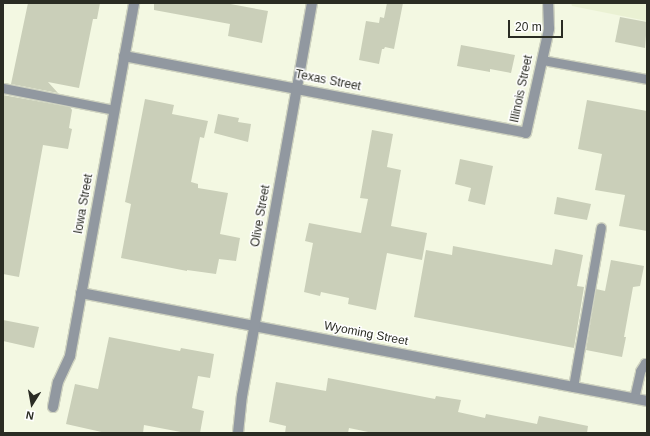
<!DOCTYPE html>
<style>
body{margin:0}
#map{position:relative;width:650px;height:436px;overflow:hidden;background:#f3f8e2;font-family:Helvetica,sans-serif}
div>[style]{position:absolute}
[style*='--x']{left:calc(var(--x)*1px);top:calc(var(--y)*1px);width:calc(var(--w)*1px);rotate:calc(var(--a)*1deg)}
.built>*{inset:0;background:#eaf1d3}
.building>*{inset:0;background:#cacfb9}
.roads{filter:drop-shadow(1px 0 #cfd3c0) drop-shadow(-1px 0 #cfd3c0) drop-shadow(0 1px #cfd3c0) drop-shadow(0 -1px #cfd3c0)}
.service>*{height:9px;margin:-4.5px;padding:0 4.5px;transform-origin:4.5px;border-radius:4.5px;background:#9198a0}
.minor>*{height:10px;margin:-5px;padding:0 5px;transform-origin:5px;border-radius:5px;background:#9198a0}
.tertiary>*{height:10px;margin:-5px;padding:0 5px;transform-origin:5px;border-radius:5px;background:#9198a0}
span{translate:-50% -50%;white-space:nowrap;text-align:center;line-height:1.15;-webkit-text-stroke:3px #fff;paint-order:stroke}
.street-label{font-size:12px;color:#2a2c23}
.frame{position:absolute;inset:0;border:4px solid #2a2c23;pointer-events:none}
.north{position:absolute;left:12px;top:384px;width:40px;height:40px;-webkit-text-stroke:3px #fff;paint-order:stroke;rotate:191deg;font-size:11px;font-weight:700;line-height:16px;text-align:center;color:#2a2c23}
.north::after{content:'';display:block;margin:auto;width:14px;height:18px;background:#2a2c23;clip-path:polygon(50% 0,100% 100%,50% 72%,0 100%)}
.scale{position:absolute;left:508px;top:20px;width:55px;height:18px;box-sizing:border-box;border:2px solid #2a2c23;border-top:0;padding-left:5px;font-size:12px;line-height:14px;white-space:nowrap;color:#2a2c23;-webkit-text-stroke:3px #fff;paint-order:stroke}
</style>
<div id="map">
<div class="built">
<i style="clip-path:polygon(571px 3px,647px 3px,647px 21px,572px 6px)"></i>
</div>
<div class="building">
<i style="clip-path:polygon(28px 3px,100px 3px,97px 19px,93px 19px,79px 88px,48px 82px,58px 93px,11px 84px)"></i>
<i style="clip-path:polygon(154px 3px,225px 3px,268px 11px,262px 43px,228px 36px,230px 24px,154px 10px)"></i>
<i style="clip-path:polygon(387px 3px,403px 3px,394px 49px,385px 47px,384px 49px,382px 49px,379px 64px,359px 60px,366px 21px,379px 23px,380px 17px,384px 18px)"></i>
<i style="clip-path:polygon(620px 17px,647px 22px,645px 48px,615px 42px)"></i>
<i style="clip-path:polygon(461px 45px,515px 55px,511px 73px,490px 69px,490px 72px,457px 66px)"></i>
<i style="clip-path:polygon(3px 95px,70px 107px,72px 110px,69px 128px,72px 129px,68px 149px,43px 145px,19px 277px,3px 274px)"></i>
<i style="clip-path:polygon(145px 99px,174px 105px,172px 114px,208px 121px,204px 138px,200px 137px,191px 182px,198px 184px,198px 188px,228px 193px,220px 234px,240px 238px,236px 261px,219px 259px,216px 274px,187px 270px,187px 271px,121px 258px,131px 204px,125px 202px)"></i>
<i style="clip-path:polygon(587px 100px,647px 111px,647px 231px,619px 226px,625px 195px,595px 190px,602px 154px,578px 149px)"></i>
<i style="clip-path:polygon(218px 114px,239px 118px,238px 122px,251px 124px,248px 142px,214px 133px)"></i>
<i style="clip-path:polygon(372px 130px,393px 134px,387px 167px,401px 170px,391px 226px,427px 233px,422px 260px,387px 253px,376px 310px,348px 304px,349px 298px,321px 292px,320px 296px,304px 292px,313px 243px,305px 241px,309px 223px,361px 233px,368px 199px,360px 198px)"></i>
<i style="clip-path:polygon(460px 159px,493px 166px,485px 205px,468px 201px,471px 188px,455px 184px)"></i>
<i style="clip-path:polygon(557px 197px,591px 204px,587px 220px,554px 214px)"></i>
<i style="clip-path:polygon(453px 246px,552px 265px,555px 249px,583px 255px,577px 286px,584px 287px,574px 348px,414px 317px,426px 250px,452px 255px)"></i>
<i style="clip-path:polygon(611px 260px,644px 266px,640px 286px,633px 287px,624px 337px,626px 337px,622px 357px,586px 350px,596px 289px,605px 291px)"></i>
<i style="clip-path:polygon(3px 320px,39px 327px,34px 348px,3px 341px)"></i>
<i style="clip-path:polygon(109px 337px,180px 351px,181px 348px,214px 354px,210px 378px,198px 376px,192px 408px,204px 411px,200px 433px,186px 433px,144px 425px,143px 433px,106px 433px,66px 424px,75px 384px,98px 389px)"></i>
<i style="clip-path:polygon(328px 378px,435px 399px,436px 396px,461px 400px,458px 412px,485px 418px,486px 414px,537px 424px,539px 416px,588px 426px,587px 433px,373px 433px,349px 428px,348px 433px,285px 433px,286px 426px,269px 422px,276px 382px,326px 391px)"></i>
</div>
<div class="roads">
<div class="service">
<i style="--x:542;--y:60;--w:107;--a:10.3"></i>
<i style="--x:3;--y:88;--w:113;--a:11.2"></i>
<i style="--x:573;--y:387;--w:162;--a:-80.1"></i>
<i style="--x:634;--y:398;--w:28;--a:-77"></i>
<i style="--x:640;--y:371;--w:9;--a:-58"></i>
<i style="--x:645;--y:363;--w:2;--a:0"></i>
</div>
<div class="minor">
<i style="--x:124;--y:56;--w:409;--a:10.8"></i>
<i style="--x:526;--y:133;--w:107;--a:-77.5"></i>
<i style="--x:549;--y:29;--w:26;--a:-92"></i>
<i style="--x:81;--y:293;--w:576;--a:10.8"></i>
<i style="--x:53;--y:407;--w:25;--a:-79"></i>
<i style="--x:58;--y:382;--w:29;--a:-65"></i>
<i style="--x:70;--y:356;--w:359;--a:-79.7"></i>
</div>
<div class="tertiary">
<i style="--x:238;--y:433;--w:37;--a:-84"></i>
<i style="--x:242;--y:396;--w:399;--a:-79.9"></i>
</div>
</div>
<div class="street-label">
<span style="left:328px;top:81px;rotate:11deg">Texas Street</span>
<span style="left:522px;top:89px;rotate:-78deg">Illinois Street</span>
<span style="left:84px;top:204px;rotate:-80deg">Iowa Street</span>
<span style="left:261px;top:216px;rotate:-80deg">Olive Street</span>
<span style="left:366px;top:334px;rotate:11deg">Wyoming Street</span>
</div>
<div class="frame"></div>
<div class="north">N</div>
<div class="scale">20 m</div>
</div>
